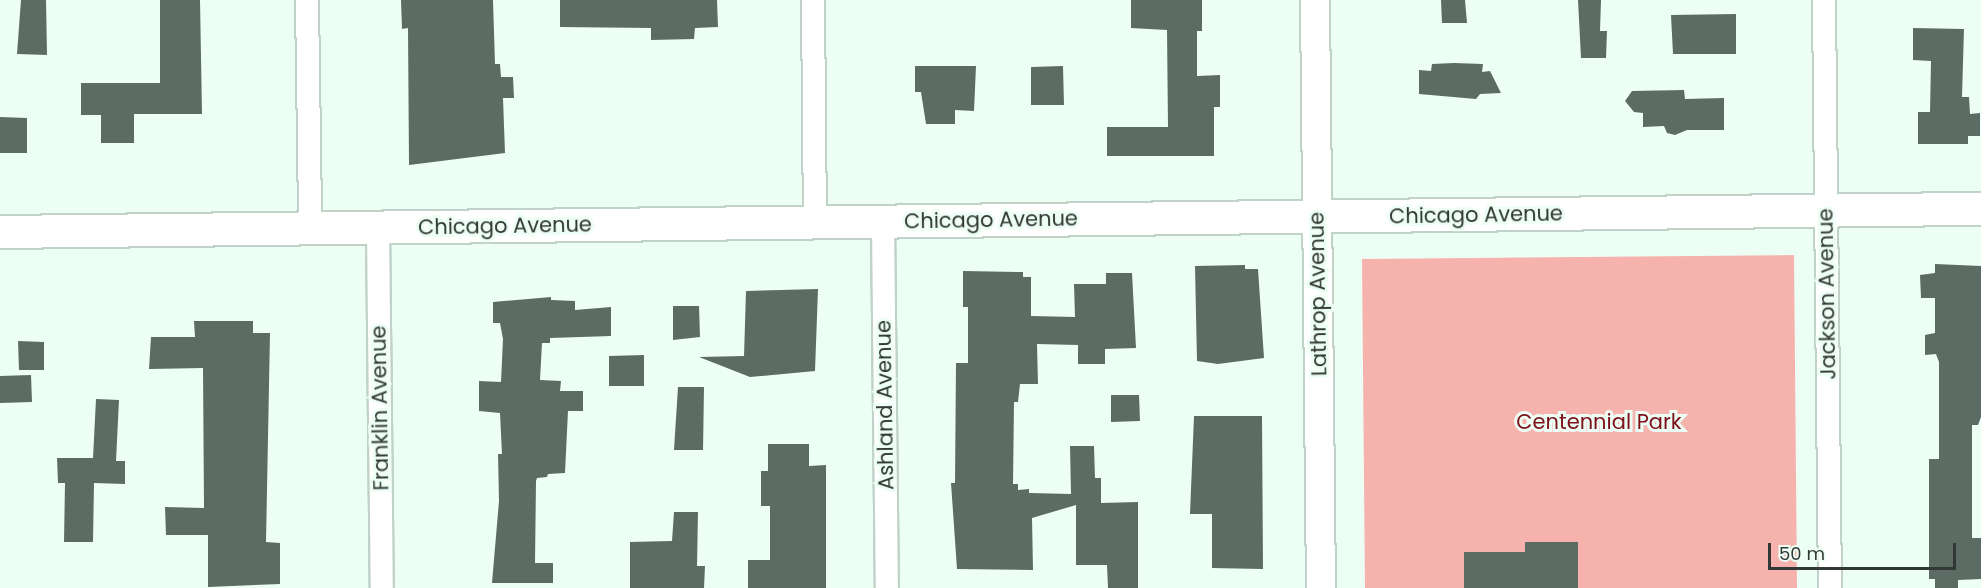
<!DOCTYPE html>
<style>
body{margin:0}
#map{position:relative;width:1981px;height:588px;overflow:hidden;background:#edfef5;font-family:Poppins,sans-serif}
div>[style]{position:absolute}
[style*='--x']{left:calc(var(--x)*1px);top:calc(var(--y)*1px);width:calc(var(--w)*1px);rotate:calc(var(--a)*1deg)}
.green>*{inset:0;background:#f6b2ad}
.building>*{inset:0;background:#5c6b63}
.roads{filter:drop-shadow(2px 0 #c1d2c9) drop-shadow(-2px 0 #c1d2c9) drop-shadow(0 2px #c1d2c9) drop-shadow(0 -2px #c1d2c9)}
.minor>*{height:22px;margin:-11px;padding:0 11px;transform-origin:11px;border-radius:11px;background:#fff}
.tertiary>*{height:28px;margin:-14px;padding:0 14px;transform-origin:14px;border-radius:14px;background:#fff}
.secondary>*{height:32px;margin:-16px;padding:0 16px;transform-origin:16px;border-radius:16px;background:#fff}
span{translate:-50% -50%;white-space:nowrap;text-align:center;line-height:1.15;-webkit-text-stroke:6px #edfef5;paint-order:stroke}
.street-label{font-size:21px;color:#323835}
.park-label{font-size:21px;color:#7d1019}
.scale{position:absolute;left:1768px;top:543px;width:188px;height:27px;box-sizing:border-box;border:3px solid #323835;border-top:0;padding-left:8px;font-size:18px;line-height:21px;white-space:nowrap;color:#323835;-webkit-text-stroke:4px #edfef5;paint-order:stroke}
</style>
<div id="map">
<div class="green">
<i style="clip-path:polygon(1794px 255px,1797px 588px,1365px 588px,1362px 259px)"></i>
</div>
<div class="building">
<i style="clip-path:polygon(21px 0,46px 0,47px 55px,17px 54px)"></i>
<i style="clip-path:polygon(160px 0,200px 0,202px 114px,134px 114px,134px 143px,101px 143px,101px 115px,81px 115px,81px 83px,160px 83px)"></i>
<i style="clip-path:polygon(401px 0,493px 0,495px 64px,500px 64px,501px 77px,513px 77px,514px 98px,503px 98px,505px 153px,409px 165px,408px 28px,402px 29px)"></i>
<i style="clip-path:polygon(560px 0,717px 0,718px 27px,695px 28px,694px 39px,651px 40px,651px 28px,560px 27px)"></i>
<i style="clip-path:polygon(1131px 0,1202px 0,1202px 31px,1197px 31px,1197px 76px,1220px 75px,1220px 107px,1214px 107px,1214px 156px,1107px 156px,1107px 127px,1168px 127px,1167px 30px,1131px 28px)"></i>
<i style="clip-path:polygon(1441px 0,1465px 0,1467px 23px,1442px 23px)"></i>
<i style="clip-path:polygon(1578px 0,1601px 0,1600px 31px,1607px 31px,1606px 58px,1581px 58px)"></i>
<i style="clip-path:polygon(1736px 14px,1736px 54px,1673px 54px,1671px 15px)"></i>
<i style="clip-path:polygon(1913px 28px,1964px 29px,1962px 97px,1969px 97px,1970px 114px,1980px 113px,1980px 136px,1968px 136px,1968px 144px,1918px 144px,1918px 112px,1930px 112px,1931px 61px,1913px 60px)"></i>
<i style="clip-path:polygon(1454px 63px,1483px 64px,1482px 72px,1490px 71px,1501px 93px,1480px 94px,1476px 99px,1419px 94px,1419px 70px,1431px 71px,1432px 64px)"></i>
<i style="clip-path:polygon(915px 66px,976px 66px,974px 111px,955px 110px,955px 124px,926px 124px,921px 92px,915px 92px)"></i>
<i style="clip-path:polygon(1063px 66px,1064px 105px,1031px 105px,1031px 67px)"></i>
<i style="clip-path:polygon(1684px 90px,1685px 99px,1724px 98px,1724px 130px,1687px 130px,1675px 135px,1667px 133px,1664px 126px,1643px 127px,1643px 113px,1634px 112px,1625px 101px,1632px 91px)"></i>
<i style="clip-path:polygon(0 117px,27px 118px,27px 153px,0 153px)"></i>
<i style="clip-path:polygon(1935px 264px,1981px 266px,1981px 417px,1978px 425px,1972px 425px,1972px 538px,1981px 538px,1981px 579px,1958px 580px,1958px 588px,1935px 588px,1935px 579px,1929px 579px,1929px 459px,1939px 459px,1939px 362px,1936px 354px,1925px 355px,1925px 335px,1935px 333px,1935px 298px,1921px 298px,1920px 275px,1935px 273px)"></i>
<i style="clip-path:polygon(1245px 265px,1245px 269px,1258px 269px,1264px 358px,1218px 364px,1197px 361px,1195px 266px)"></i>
<i style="clip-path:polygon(963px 271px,1023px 272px,1023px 277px,1031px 277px,1031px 316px,1075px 317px,1074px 284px,1106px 284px,1106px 273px,1132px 273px,1136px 348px,1105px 349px,1105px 364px,1078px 364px,1078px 345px,1037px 344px,1038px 384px,1020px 384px,1018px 402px,1014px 402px,1013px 484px,1018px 484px,1018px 490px,1029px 489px,1029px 493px,1071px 494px,1070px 446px,1094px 446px,1095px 478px,1101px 478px,1101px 503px,1138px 502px,1138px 588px,1108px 588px,1107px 565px,1076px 565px,1076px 505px,1032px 518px,1033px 570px,957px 569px,951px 483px,955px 483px,956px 363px,968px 363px,968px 307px,963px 307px)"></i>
<i style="clip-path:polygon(818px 289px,815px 371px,750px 377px,699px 357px,744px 356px,746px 291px)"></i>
<i style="clip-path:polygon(551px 297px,551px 300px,575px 301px,575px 310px,611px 307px,611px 336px,550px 338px,550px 343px,542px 343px,540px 380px,561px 381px,560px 391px,583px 391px,583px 411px,568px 411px,565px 473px,548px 474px,547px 477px,537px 478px,536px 481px,535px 563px,553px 563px,553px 583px,492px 583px,499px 501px,498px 454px,502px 454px,500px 413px,479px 411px,479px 381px,501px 382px,503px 339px,500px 323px,493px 323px,493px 302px)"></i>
<i style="clip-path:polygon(673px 306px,699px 306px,700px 337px,673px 340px)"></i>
<i style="clip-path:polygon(194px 321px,253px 321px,253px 333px,270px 333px,266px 542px,280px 543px,280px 584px,208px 587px,208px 535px,166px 535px,165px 507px,204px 508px,203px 368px,149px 369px,151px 337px,195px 337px)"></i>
<i style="clip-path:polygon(18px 341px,44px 342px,44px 370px,19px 370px)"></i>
<i style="clip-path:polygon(644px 355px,644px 386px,609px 386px,609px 356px)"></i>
<i style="clip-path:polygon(31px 375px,32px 402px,0 403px,0 376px)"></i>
<i style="clip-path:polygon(678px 387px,704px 387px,703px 450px,674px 450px)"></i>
<i style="clip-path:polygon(1111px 395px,1139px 395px,1140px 421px,1111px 422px)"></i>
<i style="clip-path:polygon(96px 399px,119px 400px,116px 461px,125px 461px,125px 484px,94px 483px,93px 542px,64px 542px,65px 483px,58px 483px,57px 458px,93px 458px)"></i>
<i style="clip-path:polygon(1194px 416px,1262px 416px,1263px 569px,1212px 568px,1212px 514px,1190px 514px)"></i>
<i style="clip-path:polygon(768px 444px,809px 444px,809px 466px,826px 465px,826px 588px,748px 588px,748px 560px,770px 560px,770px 506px,761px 506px,761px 471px,768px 471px)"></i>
<i style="clip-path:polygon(674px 512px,698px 512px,697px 566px,705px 566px,704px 588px,630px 588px,630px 542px,672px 541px)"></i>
<i style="clip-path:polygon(1525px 542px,1578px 542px,1578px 588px,1464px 588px,1464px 552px,1525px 552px)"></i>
</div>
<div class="roads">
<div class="minor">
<i style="--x:307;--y:0;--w:228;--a:89.2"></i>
<i style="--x:813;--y:0;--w:222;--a:89.5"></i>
<i style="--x:1824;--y:0;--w:588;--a:89.42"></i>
<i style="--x:883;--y:222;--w:366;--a:89.4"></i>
<i style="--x:378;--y:228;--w:360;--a:89.4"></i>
</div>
<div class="tertiary">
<i style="--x:1315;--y:0;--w:588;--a:89.42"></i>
</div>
<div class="secondary">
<i style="--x:0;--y:232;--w:1981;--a:-0.67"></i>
</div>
</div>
<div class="street-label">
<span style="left:1476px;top:215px;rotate:-1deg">Chicago Avenue</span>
<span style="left:991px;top:220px;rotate:-1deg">Chicago Avenue</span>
<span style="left:505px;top:226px;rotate:-1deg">Chicago Avenue</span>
<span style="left:1318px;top:294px;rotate:-91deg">Lathrop Avenue</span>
<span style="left:1827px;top:294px;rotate:-91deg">Jackson Avenue</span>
<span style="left:885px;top:405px;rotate:-91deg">Ashland Avenue</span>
<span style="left:380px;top:408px;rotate:-91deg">Franklin Avenue</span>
</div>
<div class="park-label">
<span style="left:1599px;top:422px">Centennial Park</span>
</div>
<div class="scale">50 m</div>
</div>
